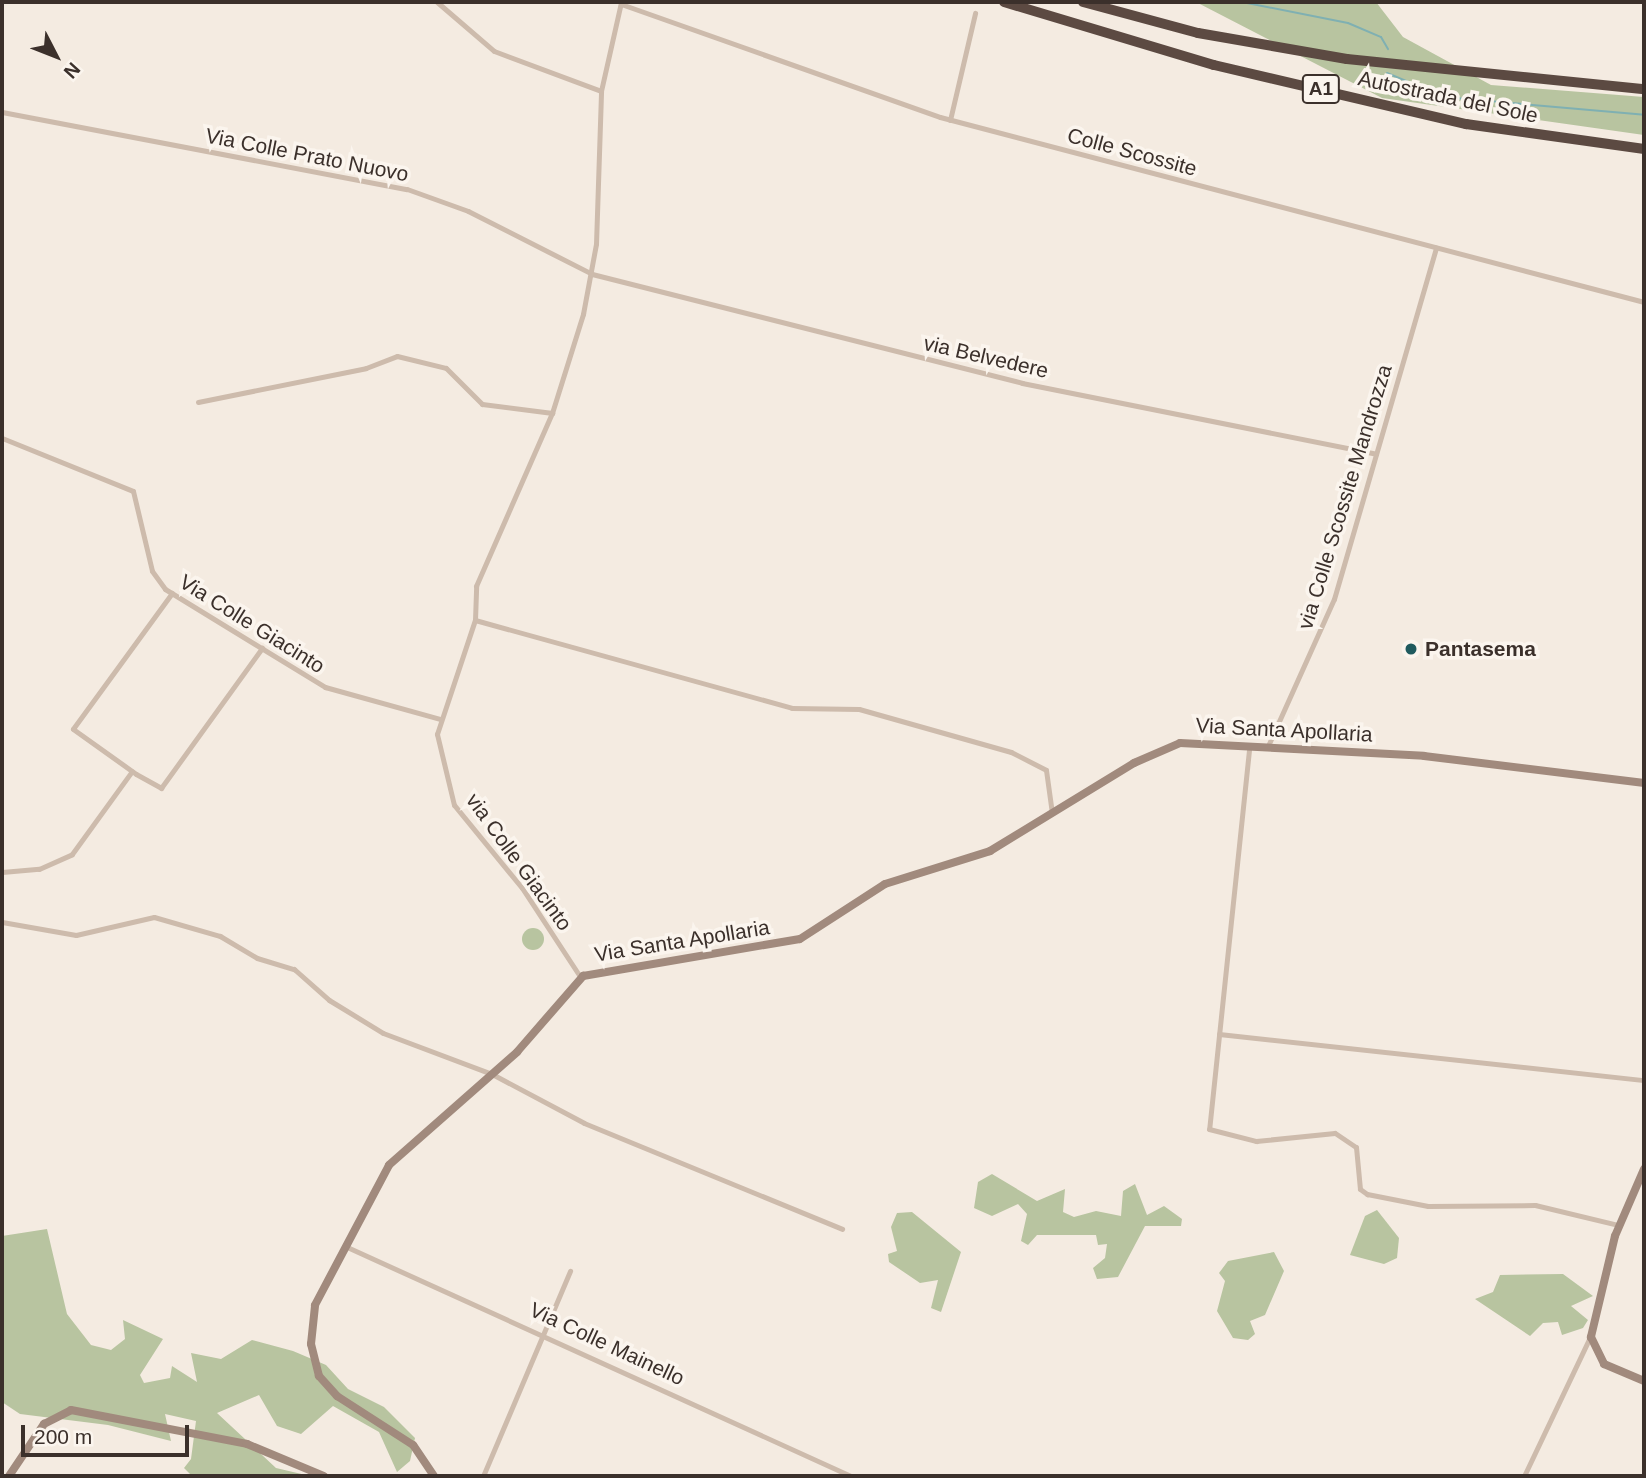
<!DOCTYPE html>
<style>
body{margin:0}
#map{position:relative;width:1646px;height:1478px;overflow:hidden;background:#f4ebe1;font-family:Helvetica,sans-serif}
div>[style]{position:absolute}
[style*='--x']{left:calc(var(--x)*1px);top:calc(var(--y)*1px);width:calc(var(--w)*1px);rotate:calc(var(--a)*1deg)}
.green>*{inset:0;background:#b8c4a0}
.round{border-radius:50%}
.stream>*{height:2px;margin:-1px;padding:0 1px;transform-origin:1px;border-radius:1px;background:#7fb0b2}
.street>*{height:5px;margin:-2.5px;padding:0 2.5px;transform-origin:2.5px;border-radius:2.5px;background:#cdbbac}
.secondary>*{height:8px;margin:-4px;padding:0 4px;transform-origin:4px;border-radius:4px;background:#a18a7d}
.highway>*{height:10px;margin:-5px;padding:0 5px;transform-origin:5px;border-radius:5px;background:#5c4a42}
.dots>*{width:19px;height:19px;translate:-50% -50%;box-sizing:border-box;border:4px solid #fbf5ee;border-radius:50%}
span{translate:-50% -50%;white-space:nowrap;text-align:center;line-height:1.15;-webkit-text-stroke:7px #fbf5ee;paint-order:stroke}
.shield-label span{padding:2px 5px;background:#fbf5ee;border:2px solid;border-radius:5px;-webkit-text-stroke-width:0}
.shield-label{font-size:19px;color:#3b302b;font-weight:700}
.street-label{font-size:21px;color:#3b302b}
.poi-label{font-size:21px;color:#3b302b;font-weight:700}
.left{translate:0 -50%;text-align:left}
.frame{position:absolute;inset:0;border:4px solid #3b302b;pointer-events:none}
.north{position:absolute;left:21px;top:21px;width:70px;height:70px;-webkit-text-stroke:5px #fbf5ee;paint-order:stroke;rotate:132deg;font-size:19px;font-weight:700;line-height:28px;text-align:center;color:#3b302b}
.north::after{content:'';display:block;margin:auto;width:24px;height:32px;background:#3b302b;clip-path:polygon(50% 0,100% 100%,50% 72%,0 100%)}
.scale{position:absolute;left:21px;top:1425px;width:168px;height:32px;box-sizing:border-box;border:4px solid #3b302b;border-top:0;padding-left:9px;font-size:21px;line-height:24px;white-space:nowrap;color:#3b302b;-webkit-text-stroke:5px #fbf5ee;paint-order:stroke}
</style>
<div id="map">
<div class="green">
<i style="clip-path:polygon(1196px 2px,1376px 2px,1403px 37px,1491px 85px,1644px 97px,1644px 135px,1382px 98px)"></i>
<i class="round" style="left:522px;top:928px;width:22px;height:22px"></i>
<i style="clip-path:polygon(992px 1174px,1037px 1201px,1065px 1189px,1063px 1212px,1074px 1217px,1096px 1211px,1121px 1216px,1123px 1191px,1135px 1184px,1147px 1215px,1164px 1206px,1182px 1219px,1181px 1226px,1145px 1226px,1118px 1277px,1097px 1279px,1093px 1268px,1105px 1258px,1107px 1244px,1098px 1245px,1096px 1235px,1037px 1235px,1028px 1245px,1021px 1241px,1027px 1214px,1018px 1204px,992px 1216px,974px 1208px,978px 1182px)"></i>
<i style="clip-path:polygon(1377px 1210px,1399px 1238px,1397px 1258px,1384px 1264px,1350px 1255px,1365px 1216px)"></i>
<i style="clip-path:polygon(912px 1212px,961px 1252px,941px 1312px,931px 1308px,938px 1280px,920px 1283px,889px 1262px,888px 1254px,897px 1251px,891px 1227px,897px 1213px)"></i>
<i style="clip-path:polygon(47px 1229px,67px 1314px,91px 1345px,111px 1350px,125px 1339px,123px 1320px,163px 1339px,140px 1375px,144px 1383px,170px 1378px,172px 1366px,197px 1382px,191px 1353px,221px 1359px,252px 1340px,293px 1351px,326px 1365px,348px 1389px,384px 1407px,415px 1438px,410px 1461px,397px 1472px,379px 1432px,333px 1406px,301px 1434px,277px 1426px,259px 1395px,217px 1413px,276px 1468px,310px 1476px,192px 1476px,184px 1468px,191px 1459px,196px 1421px,165px 1414px,171px 1441px,108px 1425px,20px 1414px,2px 1402px,2px 1236px)"></i>
<i style="clip-path:polygon(1274px 1252px,1284px 1271px,1265px 1315px,1250px 1321px,1255px 1334px,1248px 1340px,1233px 1338px,1217px 1311px,1225px 1281px,1219px 1273px,1228px 1261px)"></i>
<i style="clip-path:polygon(1563px 1274px,1593px 1296px,1571px 1306px,1588px 1320px,1583px 1328px,1562px 1335px,1558px 1322px,1543px 1323px,1530px 1336px,1475px 1299px,1493px 1292px,1500px 1275px)"></i>
</div>
<div class="stream">
<i style="--x:1242;--y:2;--w:108;--a:11.2"></i>
<i style="--x:1348;--y:23;--w:36;--a:23"></i>
<i style="--x:1381;--y:37;--w:14;--a:60"></i>
<i style="--x:1387;--y:73;--w:62;--a:22.8"></i>
<i style="--x:1444;--y:97;--w:201;--a:5.1"></i>
</div>
<div class="street">
<i style="--x:437;--y:2;--w:75;--a:40.7"></i>
<i style="--x:494;--y:51;--w:114;--a:20.5"></i>
<i style="--x:621;--y:4;--w:338;--a:19.5"></i>
<i style="--x:940;--y:117;--w:728;--a:14.72"></i>
<i style="--x:2;--y:112;--w:412;--a:10.8"></i>
<i style="--x:407;--y:189;--w:65;--a:19.8"></i>
<i style="--x:468;--y:211;--w:139;--a:26.9"></i>
<i style="--x:592;--y:274;--w:444;--a:14.2"></i>
<i style="--x:1022;--y:383;--w:361;--a:11.3"></i>
<i style="--x:950;--y:120;--w:110;--a:-76.8"></i>
<i style="--x:198;--y:402;--w:171;--a:-11.4"></i>
<i style="--x:366;--y:368;--w:33;--a:-21"></i>
<i style="--x:397;--y:356;--w:50;--a:13.8"></i>
<i style="--x:446;--y:368;--w:51;--a:45"></i>
<i style="--x:482;--y:404;--w:71;--a:7.3"></i>
<i style="--x:2;--y:438;--w:141;--a:22"></i>
<i style="--x:133;--y:491;--w:82;--a:76.6"></i>
<i style="--x:152;--y:571;--w:22;--a:54"></i>
<i style="--x:165;--y:589;--w:188;--a:31.5"></i>
<i style="--x:325;--y:687;--w:119;--a:15.5"></i>
<i style="--x:172;--y:593;--w:168;--a:126.1"></i>
<i style="--x:73;--y:729;--w:77;--a:35.5"></i>
<i style="--x:136;--y:774;--w:29;--a:29"></i>
<i style="--x:161;--y:788;--w:173;--a:-54.2"></i>
<i style="--x:475;--y:620;--w:329;--a:15.5"></i>
<i style="--x:792;--y:708;--w:67;--a:0.9"></i>
<i style="--x:859;--y:709;--w:158;--a:15.8"></i>
<i style="--x:1011;--y:752;--w:39;--a:27"></i>
<i style="--x:1046;--y:770;--w:43;--a:82.1"></i>
<i style="--x:1267;--y:748;--w:163;--a:-65.8"></i>
<i style="--x:1334;--y:599;--w:366;--a:-73.8"></i>
<i style="--x:1249;--y:750;--w:381;--a:96"></i>
<i style="--x:1209;--y:1129;--w:49;--a:14.3"></i>
<i style="--x:1256;--y:1141;--w:79;--a:-5.8"></i>
<i style="--x:1335;--y:1133;--w:25;--a:34"></i>
<i style="--x:1356;--y:1147;--w:42;--a:84.6"></i>
<i style="--x:1360;--y:1189;--w:9;--a:36"></i>
<i style="--x:1367;--y:1194;--w:62;--a:11.1"></i>
<i style="--x:1428;--y:1206;--w:107;--a:-0.5"></i>
<i style="--x:1535;--y:1205;--w:85;--a:13.5"></i>
<i style="--x:2;--y:872;--w:37;--a:-5"></i>
<i style="--x:39;--y:869;--w:36;--a:-24"></i>
<i style="--x:72;--y:854;--w:102;--a:-54.1"></i>
<i style="--x:2;--y:922;--w:75;--a:10"></i>
<i style="--x:76;--y:935;--w:80;--a:-13"></i>
<i style="--x:154;--y:917;--w:69;--a:16.1"></i>
<i style="--x:220;--y:936;--w:43;--a:30.7"></i>
<i style="--x:257;--y:958;--w:39;--a:17"></i>
<i style="--x:294;--y:969;--w:47;--a:41.5"></i>
<i style="--x:329;--y:1000;--w:63;--a:31.4"></i>
<i style="--x:383;--y:1033;--w:116;--a:20.6"></i>
<i style="--x:492;--y:1074;--w:104;--a:28"></i>
<i style="--x:584;--y:1123;--w:279;--a:22.3"></i>
<i style="--x:581;--y:978;--w:108;--a:-123.2"></i>
<i style="--x:522;--y:888;--w:107;--a:-129.3"></i>
<i style="--x:454;--y:805;--w:73;--a:-103.5"></i>
<i style="--x:437;--y:734;--w:120;--a:-71.6"></i>
<i style="--x:475;--y:620;--w:34;--a:-88"></i>
<i style="--x:476;--y:586;--w:189;--a:-66.3"></i>
<i style="--x:552;--y:413;--w:104;--a:-72.6"></i>
<i style="--x:583;--y:314;--w:71;--a:-79.5"></i>
<i style="--x:596;--y:244;--w:153;--a:-88.1"></i>
<i style="--x:601;--y:91;--w:91;--a:-77.3"></i>
<i style="--x:1219;--y:1034;--w:427;--a:6.2"></i>
<i style="--x:347;--y:1247;--w:554;--a:24.44"></i>
<i style="--x:483;--y:1476;--w:223;--a:-67"></i>
<i style="--x:1524;--y:1476;--w:156;--a:-64.6"></i>
</div>
<div class="secondary">
<i style="--x:1644;--y:1169;--w:73;--a:113.4"></i>
<i style="--x:1615;--y:1236;--w:104;--a:103.4"></i>
<i style="--x:1591;--y:1337;--w:30;--a:64"></i>
<i style="--x:1604;--y:1364;--w:43;--a:23"></i>
<i style="--x:9;--y:1476;--w:63;--a:-56.1"></i>
<i style="--x:44;--y:1424;--w:30;--a:-27"></i>
<i style="--x:71;--y:1410;--w:179;--a:10.9"></i>
<i style="--x:247;--y:1444;--w:83;--a:22.6"></i>
<i style="--x:434;--y:1476;--w:37;--a:-124"></i>
<i style="--x:413;--y:1445;--w:90;--a:-147.2"></i>
<i style="--x:337;--y:1396;--w:27;--a:-132"></i>
<i style="--x:319;--y:1376;--w:33;--a:-104"></i>
<i style="--x:311;--y:1344;--w:39;--a:-84"></i>
<i style="--x:315;--y:1305;--w:158;--a:-62.1"></i>
<i style="--x:389;--y:1165;--w:171;--a:-41.4"></i>
<i style="--x:517;--y:1052;--w:101;--a:-49"></i>
<i style="--x:583;--y:976;--w:220;--a:-9.7"></i>
<i style="--x:800;--y:939;--w:101;--a:-32.9"></i>
<i style="--x:885;--y:884;--w:110;--a:-17.4"></i>
<i style="--x:990;--y:851;--w:169;--a:-31.4"></i>
<i style="--x:1134;--y:763;--w:50;--a:-23.5"></i>
<i style="--x:1180;--y:743;--w:244;--a:3"></i>
<i style="--x:1424;--y:756;--w:222;--a:7"></i>
</div>
<div class="highway">
<i style="--x:1004;--y:2;--w:219;--a:16.7"></i>
<i style="--x:1214;--y:65;--w:259;--a:13.2"></i>
<i style="--x:1466;--y:124;--w:180;--a:8"></i>
<i style="--x:1083;--y:2;--w:119;--a:15.1"></i>
<i style="--x:1198;--y:33;--w:151;--a:9.9"></i>
<i style="--x:1347;--y:59;--w:299;--a:5.8"></i>
</div>
<div class="dots">
<i style="left:1411px;top:649px;background:#1f5a5e"></i>
</div>
<div class="shield-label">
<span style="left:1321px;top:89px">A1</span>
</div>
<div class="street-label">
<span style="left:1448px;top:97px;rotate:12deg">Autostrada del Sole</span>
<span style="left:1132px;top:152px;rotate:15deg">Colle Scossite</span>
<span style="left:307px;top:155px;rotate:11deg">Via Colle Prato Nuovo</span>
<span style="left:986px;top:357px;rotate:13deg">via Belvedere</span>
<span style="left:1345px;top:497px;rotate:-73deg">via Colle Scossite Mandrozza</span>
<span style="left:252px;top:624px;rotate:32deg">Via Colle Giacinto</span>
<span style="left:1284px;top:730px;rotate:3deg">Via Santa Apollaria</span>
<span style="left:519px;top:862px;rotate:54deg">via Colle Giacinto</span>
<span style="left:682px;top:941px;rotate:-9deg">Via Santa Apollaria</span>
<span style="left:607px;top:1344px;rotate:25deg">Via Colle Mainello</span>
</div>
<div class="poi-label">
<span class="left" style="left:1425px;top:649px">Pantasema</span>
</div>
<div class="frame"></div>
<div class="north">N</div>
<div class="scale">200 m</div>
</div>
